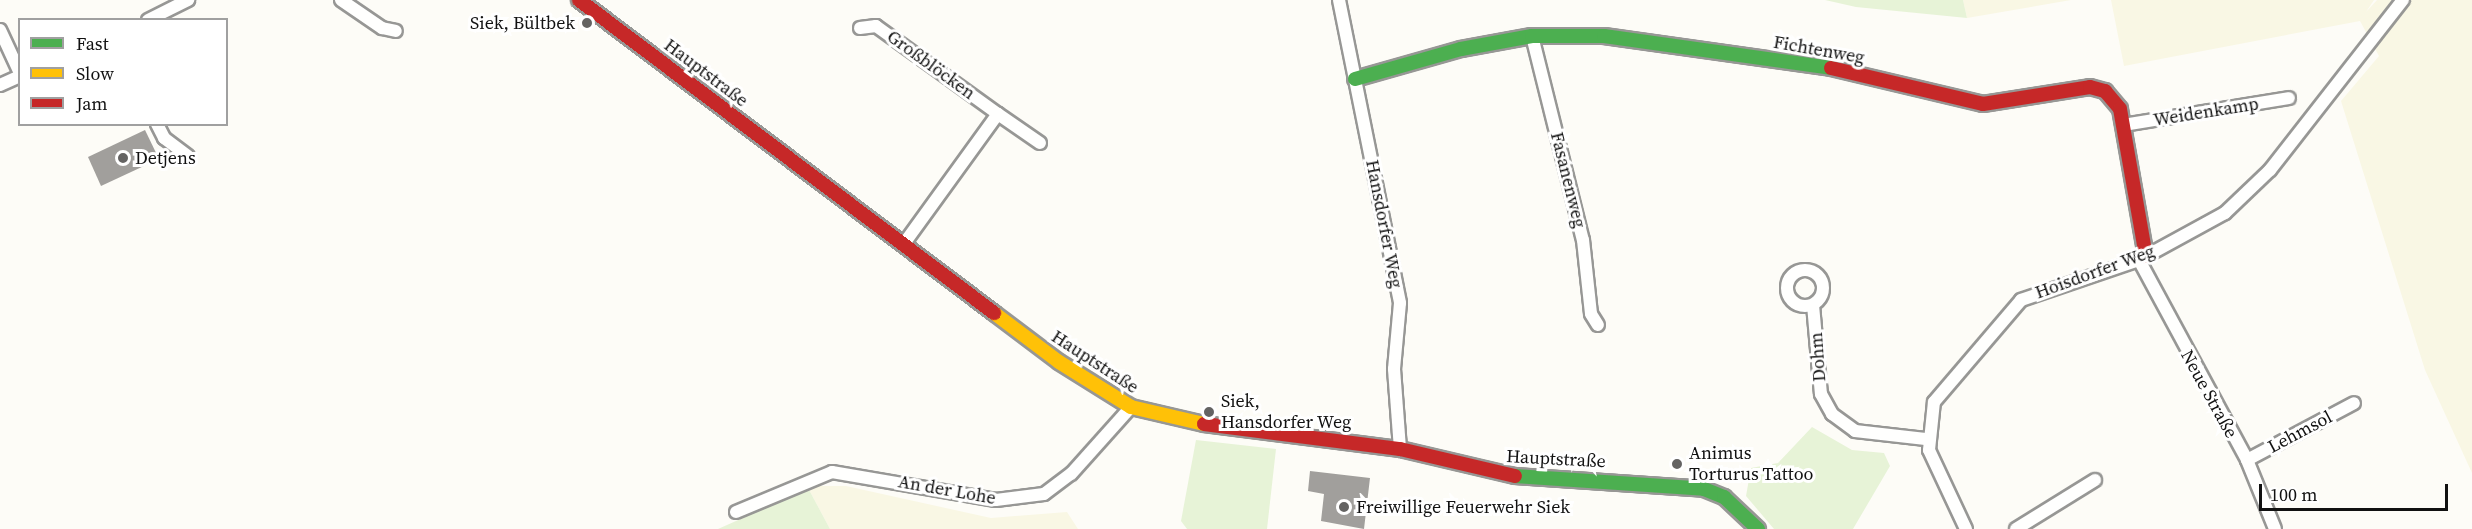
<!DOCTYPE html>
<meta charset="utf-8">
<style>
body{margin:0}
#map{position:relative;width:2472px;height:529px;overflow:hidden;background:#fdfcf7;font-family:"Source Serif 4",serif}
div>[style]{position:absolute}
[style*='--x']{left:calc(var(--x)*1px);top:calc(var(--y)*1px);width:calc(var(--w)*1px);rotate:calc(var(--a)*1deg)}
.farmland>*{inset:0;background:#f9f7e4}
.green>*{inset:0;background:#e7f3d7}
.building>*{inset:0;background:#a19f9c}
.roads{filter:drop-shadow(2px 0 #979795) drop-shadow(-2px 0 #979795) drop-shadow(0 2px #979795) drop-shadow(0 -2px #979795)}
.street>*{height:12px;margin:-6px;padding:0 6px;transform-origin:6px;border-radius:6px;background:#fffffe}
.street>.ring{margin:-6px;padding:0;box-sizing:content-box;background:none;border:12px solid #fffffe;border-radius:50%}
.fast>*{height:14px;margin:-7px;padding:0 7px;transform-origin:7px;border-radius:7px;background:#4caf50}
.slow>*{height:14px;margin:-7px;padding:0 7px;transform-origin:7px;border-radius:7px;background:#ffc107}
.jam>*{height:14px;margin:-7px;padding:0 7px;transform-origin:7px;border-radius:7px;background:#c62828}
.dots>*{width:16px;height:16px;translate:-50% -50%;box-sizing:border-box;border:3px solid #fff;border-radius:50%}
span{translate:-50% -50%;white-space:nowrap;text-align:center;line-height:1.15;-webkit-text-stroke:6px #fff;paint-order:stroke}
.poi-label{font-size:18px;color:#111}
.right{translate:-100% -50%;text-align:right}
.left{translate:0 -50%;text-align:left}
.street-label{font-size:18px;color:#111}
.legend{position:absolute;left:18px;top:18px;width:210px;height:108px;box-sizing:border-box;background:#fff;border:2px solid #a0a0a0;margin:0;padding:8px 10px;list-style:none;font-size:18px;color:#111}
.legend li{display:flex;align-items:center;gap:12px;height:30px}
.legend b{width:30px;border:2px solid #a0a0a0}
.scale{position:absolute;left:2259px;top:484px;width:189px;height:27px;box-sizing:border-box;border:3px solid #111;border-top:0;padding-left:8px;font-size:18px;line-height:21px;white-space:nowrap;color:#111;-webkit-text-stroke:4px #fff;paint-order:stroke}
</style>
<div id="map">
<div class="farmland">
<i style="clip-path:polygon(1963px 0,2071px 0,1967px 18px)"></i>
<i style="clip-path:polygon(2111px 0,2374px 0,2366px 12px,2377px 0,2472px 0,2472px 473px,2425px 370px,2341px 101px,2379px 56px,2360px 21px,2124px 66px)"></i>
<i style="clip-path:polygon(807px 486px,846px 486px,991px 518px,1067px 512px,1078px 529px,830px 529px)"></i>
</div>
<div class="green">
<i style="clip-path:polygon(1825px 0,1963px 0,1967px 18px,1856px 7px)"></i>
<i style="clip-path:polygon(1812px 427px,1852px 450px,1884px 453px,1890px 466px,1853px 529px,1774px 529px,1746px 496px,1751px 468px,1778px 463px)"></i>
<i style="clip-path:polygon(1196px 440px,1276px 449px,1267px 529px,1187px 529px,1181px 521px)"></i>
<i style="clip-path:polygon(807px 486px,830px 529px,718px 529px,745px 517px)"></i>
</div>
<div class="building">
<i style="clip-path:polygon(145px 130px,159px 159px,101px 186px,88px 157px)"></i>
<i style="clip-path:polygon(1310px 471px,1370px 478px,1364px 529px,1321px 521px,1324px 494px,1308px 491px)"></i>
</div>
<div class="roads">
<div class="street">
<i style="--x:341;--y:0;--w:50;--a:34.3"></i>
<i style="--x:382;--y:28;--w:14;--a:12"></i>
<i style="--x:1339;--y:0;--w:309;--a:78.6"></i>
<i style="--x:1400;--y:303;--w:66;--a:95.2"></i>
<i style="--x:1394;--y:369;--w:80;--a:85.7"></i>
<i style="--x:148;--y:20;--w:45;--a:-26.6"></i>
<i style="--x:860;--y:28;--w:16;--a:-7"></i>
<i style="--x:876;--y:26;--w:150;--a:35.8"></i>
<i style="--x:0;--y:30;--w:47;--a:65.1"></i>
<i style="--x:1532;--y:36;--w:210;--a:76"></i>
<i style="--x:1583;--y:240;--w:74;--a:83.8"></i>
<i style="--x:1591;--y:314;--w:13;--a:58"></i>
<i style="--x:0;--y:85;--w:22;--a:-24"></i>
<i style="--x:157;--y:124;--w:16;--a:63"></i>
<i style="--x:164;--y:138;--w:30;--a:37"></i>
<i style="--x:2123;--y:125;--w:168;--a:-9.2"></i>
<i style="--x:903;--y:245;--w:162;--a:-54.1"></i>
<i style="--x:998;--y:114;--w:51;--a:34.6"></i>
<i style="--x:2139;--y:260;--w:227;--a:61.6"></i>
<i style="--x:2247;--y:460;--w:74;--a:67.9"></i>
<i class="ring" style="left:1787px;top:270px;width:24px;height:24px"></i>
<i style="--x:1813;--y:305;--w:89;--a:84.9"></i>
<i style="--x:1821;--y:394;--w:23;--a:61"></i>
<i style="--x:1832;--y:414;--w:29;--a:36"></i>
<i style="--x:1855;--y:431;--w:71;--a:6.4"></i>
<i style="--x:2247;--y:460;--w:121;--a:-28"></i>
<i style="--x:736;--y:512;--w:104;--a:-22.6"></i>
<i style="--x:832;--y:472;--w:166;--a:9.7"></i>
<i style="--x:996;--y:500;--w:48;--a:-7.1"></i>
<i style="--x:1044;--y:494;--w:34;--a:-37"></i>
<i style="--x:1071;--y:474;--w:90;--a:-48.2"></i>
<i style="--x:1966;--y:529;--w:87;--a:-115.1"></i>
<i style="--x:1929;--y:450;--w:48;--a:-84.1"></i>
<i style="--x:1934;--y:402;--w:134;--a:-49.5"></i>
<i style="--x:2021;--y:300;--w:125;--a:-18.7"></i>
<i style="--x:2139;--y:260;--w:98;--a:-28.7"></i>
<i style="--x:2225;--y:213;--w:62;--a:-43.7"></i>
<i style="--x:2270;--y:170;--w:216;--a:-52"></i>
<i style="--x:2016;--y:529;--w:93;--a:-31.8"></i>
</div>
<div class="fast">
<i style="--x:1355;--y:79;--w:110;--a:-15.8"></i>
<i style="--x:1461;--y:49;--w:72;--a:-10.4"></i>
<i style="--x:1532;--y:36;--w:72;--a:0"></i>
<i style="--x:1604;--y:36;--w:229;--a:8"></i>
<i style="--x:1515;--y:476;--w:189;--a:3.9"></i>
<i style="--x:1704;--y:489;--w:22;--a:22"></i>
<i style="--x:1724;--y:497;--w:47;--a:43.3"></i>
</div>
<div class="slow">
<i style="--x:994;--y:313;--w:81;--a:37"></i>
<i style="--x:1059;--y:362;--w:85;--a:32"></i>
<i style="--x:1131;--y:407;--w:75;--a:13.1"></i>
</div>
<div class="jam">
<i style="--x:579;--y:0;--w:520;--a:37.02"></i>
<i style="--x:1831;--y:68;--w:156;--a:13.3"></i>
<i style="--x:1983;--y:104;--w:108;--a:-9"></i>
<i style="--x:2090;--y:87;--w:16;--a:15"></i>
<i style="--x:2105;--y:91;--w:23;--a:50"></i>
<i style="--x:2120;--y:109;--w:149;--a:80"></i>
<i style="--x:1204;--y:424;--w:198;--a:7.3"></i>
<i style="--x:1400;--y:449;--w:118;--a:13.2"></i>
</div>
</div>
<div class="dots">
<i style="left:587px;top:23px;background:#646362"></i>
<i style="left:123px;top:158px;background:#646362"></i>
<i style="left:1209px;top:412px;background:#646362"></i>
<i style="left:1677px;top:464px;background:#646362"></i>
<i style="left:1344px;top:507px;background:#646362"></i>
</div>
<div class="poi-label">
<span class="right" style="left:575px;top:23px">Siek, Bültbek</span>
<span class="left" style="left:135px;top:158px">Detjens</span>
<span class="left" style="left:1221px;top:412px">Siek,<br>Hansdorfer Weg</span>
<span class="left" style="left:1689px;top:464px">Animus<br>Torturus Tattoo</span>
<span class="left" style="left:1356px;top:507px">Freiwillige Feuerwehr Siek</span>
</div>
<div class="street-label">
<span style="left:1819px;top:50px;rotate:10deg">Fichtenweg</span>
<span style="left:931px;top:65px;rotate:36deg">Großblöcken</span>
<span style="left:706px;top:73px;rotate:37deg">Hauptstraße</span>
<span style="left:2206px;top:112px;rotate:-9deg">Weidenkamp</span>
<span style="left:1568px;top:180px;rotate:76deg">Fasanenweg</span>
<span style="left:1384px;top:224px;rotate:79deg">Hansdorfer Weg</span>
<span style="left:2095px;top:272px;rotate:-20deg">Hoisdorfer Weg</span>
<span style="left:1818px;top:357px;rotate:-94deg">Dohm</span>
<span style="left:1095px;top:362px;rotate:33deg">Hauptstraße</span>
<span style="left:2209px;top:394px;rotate:61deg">Neue Straße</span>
<span style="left:2300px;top:432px;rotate:-28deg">Lehmsol</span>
<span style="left:1556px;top:459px;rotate:3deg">Hauptstraße</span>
<span style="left:947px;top:490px;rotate:10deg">An der Lohe</span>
</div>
<ul class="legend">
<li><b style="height:8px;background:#4caf50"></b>Fast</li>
<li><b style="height:8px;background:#ffc107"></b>Slow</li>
<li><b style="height:8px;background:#c62828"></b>Jam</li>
</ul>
<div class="scale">100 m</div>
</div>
